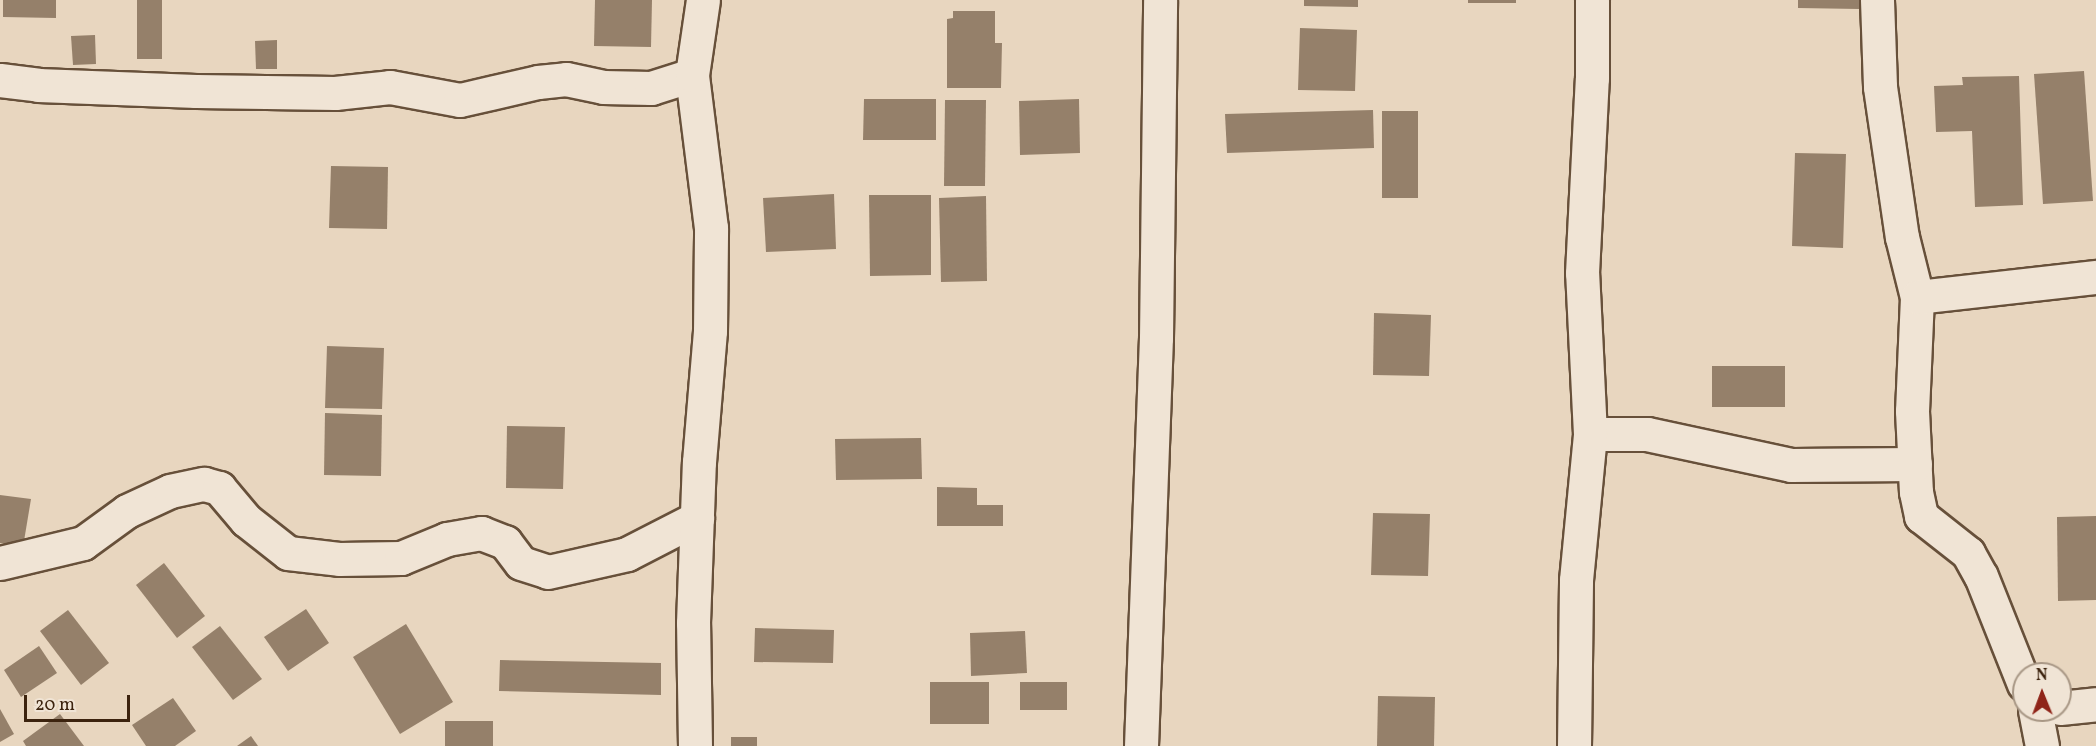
<!DOCTYPE html>
<style>
body{margin:0}
#map{position:relative;width:2096px;height:746px;overflow:hidden;background:#e8d6bf;font-family:Vollkorn,serif}
div>[style]{position:absolute}
[style*='--x']{left:calc(var(--x)*1px);top:calc(var(--y)*1px);width:calc(var(--w)*1px);rotate:calc(var(--a)*1deg)}
.building>*{inset:0;background:#95806a}
.roads{filter:drop-shadow(2px 0 #67503a) drop-shadow(-2px 0 #67503a) drop-shadow(0 2px #67503a) drop-shadow(0 -2px #67503a)}
.minor>*{height:33px;margin:-16.5px;padding:0 16.5px;transform-origin:16.5px;border-radius:16.5px;background:#f0e4d5}
span{translate:-50% -50%;white-space:nowrap;text-align:center;line-height:1.15;-webkit-text-stroke:5px #f0e4d5;paint-order:stroke}
.north{position:absolute;left:2012px;top:662px;width:60px;height:60px;box-sizing:border-box;background:#f0e4d5;border:2px solid #a89785;border-radius:50%;rotate:359deg;font-size:16px;font-weight:700;line-height:24px;text-align:center;color:#3c230e}
.north::after{content:'';display:block;margin:auto;width:21px;height:27px;background:#8f2418;clip-path:polygon(50% 0,100% 100%,50% 72%,0 100%)}
.scale{position:absolute;left:24px;top:695px;width:106px;height:27px;box-sizing:border-box;border:3px solid #3c230e;border-top:0;padding-left:8px;font-size:18px;line-height:21px;white-space:nowrap;color:#3c230e;-webkit-text-stroke:4px #f0e4d5;paint-order:stroke}
</style>
<div id="map">
<div class="building">
<i style="clip-path:polygon(3px 0,56px 0,56px 18px,3px 17px)"></i>
<i style="clip-path:polygon(137px 0,162px 0,162px 59px,137px 59px)"></i>
<i style="clip-path:polygon(595px 0,652px 0,651px 47px,594px 46px)"></i>
<i style="clip-path:polygon(1304px 0,1358px 0,1358px 7px,1304px 6px)"></i>
<i style="clip-path:polygon(1468px 0,1516px 0,1516px 3px,1468px 3px)"></i>
<i style="clip-path:polygon(1798px 0,1859px 0,1859px 9px,1798px 8px)"></i>
<i style="clip-path:polygon(953px 11px,995px 11px,995px 43px,1002px 43px,1001px 88px,947px 88px,947px 19px,953px 18px)"></i>
<i style="clip-path:polygon(1300px 28px,1357px 30px,1355px 91px,1298px 90px)"></i>
<i style="clip-path:polygon(95px 35px,96px 64px,73px 65px,71px 36px)"></i>
<i style="clip-path:polygon(277px 40px,277px 69px,256px 69px,255px 41px)"></i>
<i style="clip-path:polygon(2084px 71px,2093px 201px,2043px 204px,2034px 74px)"></i>
<i style="clip-path:polygon(2019px 76px,2023px 205px,1975px 207px,1972px 131px,1936px 132px,1934px 86px,1963px 85px,1962px 77px)"></i>
<i style="clip-path:polygon(864px 99px,936px 99px,936px 140px,863px 140px)"></i>
<i style="clip-path:polygon(1079px 99px,1080px 153px,1020px 155px,1019px 101px)"></i>
<i style="clip-path:polygon(945px 100px,986px 100px,985px 186px,944px 186px)"></i>
<i style="clip-path:polygon(1373px 110px,1374px 148px,1227px 153px,1225px 114px)"></i>
<i style="clip-path:polygon(1382px 111px,1418px 111px,1418px 198px,1382px 198px)"></i>
<i style="clip-path:polygon(1795px 153px,1846px 154px,1843px 248px,1792px 246px)"></i>
<i style="clip-path:polygon(331px 166px,388px 167px,387px 229px,329px 228px)"></i>
<i style="clip-path:polygon(834px 194px,836px 249px,766px 252px,763px 198px)"></i>
<i style="clip-path:polygon(869px 195px,931px 195px,931px 275px,870px 276px)"></i>
<i style="clip-path:polygon(986px 196px,987px 281px,941px 282px,939px 198px)"></i>
<i style="clip-path:polygon(1374px 313px,1431px 315px,1429px 376px,1373px 375px)"></i>
<i style="clip-path:polygon(327px 346px,384px 348px,382px 409px,325px 408px)"></i>
<i style="clip-path:polygon(1712px 366px,1785px 366px,1785px 407px,1712px 407px)"></i>
<i style="clip-path:polygon(325px 413px,382px 415px,381px 476px,324px 475px)"></i>
<i style="clip-path:polygon(507px 426px,565px 427px,563px 489px,506px 488px)"></i>
<i style="clip-path:polygon(921px 438px,922px 479px,836px 480px,835px 439px)"></i>
<i style="clip-path:polygon(937px 487px,977px 488px,977px 505px,1003px 505px,1003px 526px,937px 526px)"></i>
<i style="clip-path:polygon(0 495px,31px 499px,23px 547px,0 543px)"></i>
<i style="clip-path:polygon(1373px 513px,1430px 514px,1428px 576px,1371px 575px)"></i>
<i style="clip-path:polygon(2096px 516px,2096px 600px,2058px 601px,2057px 517px)"></i>
<i style="clip-path:polygon(164px 563px,205px 616px,177px 638px,136px 585px)"></i>
<i style="clip-path:polygon(306px 609px,329px 643px,288px 671px,264px 637px)"></i>
<i style="clip-path:polygon(68px 610px,109px 663px,81px 685px,40px 631px)"></i>
<i style="clip-path:polygon(406px 624px,453px 702px,400px 734px,353px 657px)"></i>
<i style="clip-path:polygon(220px 626px,262px 679px,233px 700px,192px 647px)"></i>
<i style="clip-path:polygon(755px 628px,834px 630px,833px 663px,754px 662px)"></i>
<i style="clip-path:polygon(1025px 631px,1027px 673px,971px 676px,970px 633px)"></i>
<i style="clip-path:polygon(39px 646px,57px 673px,21px 697px,4px 670px)"></i>
<i style="clip-path:polygon(500px 660px,661px 663px,661px 695px,499px 691px)"></i>
<i style="clip-path:polygon(930px 682px,989px 682px,989px 724px,930px 724px)"></i>
<i style="clip-path:polygon(1020px 682px,1067px 682px,1067px 710px,1020px 710px)"></i>
<i style="clip-path:polygon(1378px 696px,1435px 697px,1434px 746px,1377px 746px)"></i>
<i style="clip-path:polygon(173px 698px,196px 731px,175px 746px,146px 746px,132px 725px)"></i>
<i style="clip-path:polygon(0 709px,14px 734px,0 742px)"></i>
<i style="clip-path:polygon(60px 714px,84px 746px,26px 746px,23px 741px)"></i>
<i style="clip-path:polygon(445px 721px,493px 721px,493px 746px,445px 746px)"></i>
<i style="clip-path:polygon(251px 736px,258px 746px,237px 746px)"></i>
<i style="clip-path:polygon(731px 737px,757px 737px,757px 746px,731px 746px)"></i>
</div>
<div class="roads">
<div class="minor">
<i style="--x:1877;--y:0;--w:87;--a:88"></i>
<i style="--x:1880;--y:87;--w:152;--a:81.7"></i>
<i style="--x:1902;--y:237;--w:62;--a:76"></i>
<i style="--x:1917;--y:297;--w:114;--a:92.5"></i>
<i style="--x:1912;--y:411;--w:81;--a:87.2"></i>
<i style="--x:1916;--y:492;--w:25;--a:78"></i>
<i style="--x:1921;--y:516;--w:60;--a:38.2"></i>
<i style="--x:1968;--y:553;--w:26;--a:61"></i>
<i style="--x:1981;--y:576;--w:116;--a:68.3"></i>
<i style="--x:0;--y:80;--w:38;--a:7"></i>
<i style="--x:38;--y:85;--w:158;--a:2.2"></i>
<i style="--x:196;--y:91;--w:139;--a:0.8"></i>
<i style="--x:335;--y:93;--w:55;--a:-6.2"></i>
<i style="--x:390;--y:87;--w:71;--a:10.5"></i>
<i style="--x:460;--y:100;--w:80;--a:-13"></i>
<i style="--x:538;--y:82;--w:28;--a:-6"></i>
<i style="--x:566;--y:79;--w:38;--a:12"></i>
<i style="--x:603;--y:87;--w:48;--a:1.2"></i>
<i style="--x:651;--y:88;--w:43;--a:-17.6"></i>
<i style="--x:1917;--y:297;--w:180;--a:-6.4"></i>
<i style="--x:1590;--y:434;--w:57;--a:0"></i>
<i style="--x:1647;--y:434;--w:147;--a:12.1"></i>
<i style="--x:1791;--y:465;--w:124;--a:-0.5"></i>
<i style="--x:0;--y:563;--w:85;--a:-13.5"></i>
<i style="--x:83;--y:543;--w:54;--a:-36"></i>
<i style="--x:127;--y:511;--w:47;--a:-24.9"></i>
<i style="--x:170;--y:491;--w:35;--a:-12"></i>
<i style="--x:204;--y:484;--w:16;--a:15"></i>
<i style="--x:219;--y:488;--w:42;--a:49.8"></i>
<i style="--x:246;--y:520;--w:53;--a:38.2"></i>
<i style="--x:288;--y:553;--w:51;--a:6.7"></i>
<i style="--x:339;--y:559;--w:62;--a:-0.9"></i>
<i style="--x:401;--y:558;--w:50;--a:-22.4"></i>
<i style="--x:447;--y:539;--w:35;--a:-10"></i>
<i style="--x:481;--y:533;--w:26;--a:21"></i>
<i style="--x:505;--y:542;--w:26;--a:53"></i>
<i style="--x:521;--y:563;--w:28;--a:18"></i>
<i style="--x:548;--y:572;--w:81;--a:-12.8"></i>
<i style="--x:627;--y:554;--w:79;--a:-27.2"></i>
<i style="--x:2060;--y:708;--w:36;--a:-6"></i>
<i style="--x:2035;--y:710;--w:37;--a:79"></i>
<i style="--x:695;--y:746;--w:123;--a:-90.9"></i>
<i style="--x:693;--y:623;--w:161;--a:-87.9"></i>
<i style="--x:699;--y:462;--w:131;--a:-85.2"></i>
<i style="--x:710;--y:331;--w:103;--a:-89.4"></i>
<i style="--x:711;--y:228;--w:154;--a:-97.1"></i>
<i style="--x:692;--y:75;--w:76;--a:-81.7"></i>
<i style="--x:1141;--y:746;--w:408;--a:-87.9"></i>
<i style="--x:1156;--y:338;--w:338;--a:-89.3"></i>
<i style="--x:1574;--y:746;--w:166;--a:-89.3"></i>
<i style="--x:1576;--y:580;--w:147;--a:-84.5"></i>
<i style="--x:1590;--y:434;--w:161;--a:-92.8"></i>
<i style="--x:1582;--y:273;--w:195;--a:-87.1"></i>
<i style="--x:1592;--y:78;--w:78;--a:-90"></i>
</div>
</div>
<div class="north">N</div>
<div class="scale">20 m</div>
</div>
